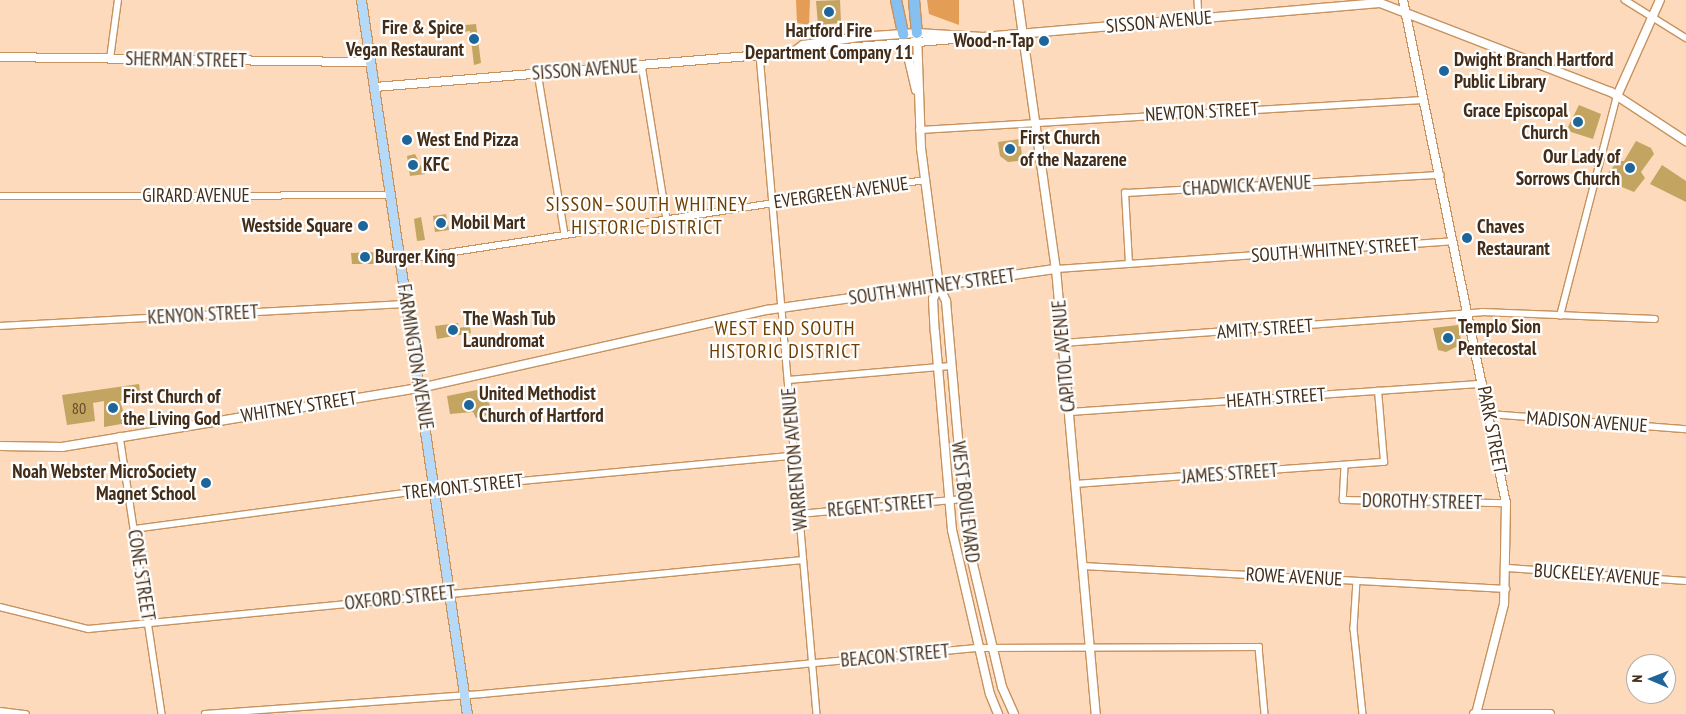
<!DOCTYPE html>
<meta charset="utf-8">
<style>
body{margin:0}
#map{position:relative;width:1686px;height:714px;overflow:hidden;background:#fcdabb;font-family:"PT Sans Narrow",sans-serif}
div>[style]{position:absolute}
[style*='--x']{left:calc(var(--x)*1px);top:calc(var(--y)*1px);width:calc(var(--w)*1px);rotate:calc(var(--a)*1deg)}
.green>*{inset:0;background:#e49d54}
.building>*{inset:0;background:#c3a461}
.roads{filter:drop-shadow(1px 0 #c6925e) drop-shadow(-1px 0 #c6925e) drop-shadow(0 1px #c6925e) drop-shadow(0 -1px #c6925e)}
.street>*{height:5.5px;margin:-2.75px;padding:0 2.75px;transform-origin:2.75px;border-radius:2.75px;background:#fff}
.secondary>*{height:8px;margin:-4px;padding:0 4px;transform-origin:4px;border-radius:4px;background:#fff}
.primary>*{height:9px;margin:-4.5px;padding:0 4.5px;transform-origin:4.5px;border-radius:4.5px;background:#b6d9f7}
.highway>*{height:10px;margin:-5px;padding:0 5px;transform-origin:5px;border-radius:5px;background:#86c0f1}
.dots>*{width:14px;height:14px;translate:-50% -50%;box-sizing:border-box;border:2px solid #fff;border-radius:50%}
span{translate:-50% -50%;white-space:nowrap;text-align:center;line-height:1.15;-webkit-text-stroke:4.5px #fff;paint-order:stroke}
.number-label{font-size:16px;color:#634b2a}
.number-label span{-webkit-text-stroke-width:0}
.street-label{font-size:19px;color:#432d18}
.poi-label{font-size:19px;color:#432d18;font-weight:700}
.right{translate:-100% -50%;text-align:right}
.left{translate:0 -50%;text-align:left}
.neighbourhood-label{font-size:20px;color:#6d3e00;letter-spacing:1px}
.north{position:absolute;left:1626px;top:654px;width:50px;height:50px;box-sizing:border-box;background:#fff;border:1px solid #b4aba3;border-radius:50%;rotate:271deg;font-size:14px;font-weight:700;line-height:20px;text-align:center;color:#432d18}
.north::after{content:'';display:block;margin:auto;width:18px;height:22px;background:#1e669a;clip-path:polygon(50% 0,100% 100%,50% 72%,0 100%)}
</style>
<div id="map">
<div class="green">
<i style="clip-path:polygon(796px 0,810px 0,809px 25px,797px 23px)"></i>
<i style="clip-path:polygon(927px 0,959px 0,959px 25px,929px 14px)"></i>
</div>
<div class="building">
<i style="clip-path:polygon(840px 0,841px 23px,818px 25px,816px 1px)"></i>
<i style="clip-path:polygon(476px 24px,481px 63px,474px 65px,470px 31px,455px 33px,454px 26px)"></i>
<i style="clip-path:polygon(1579px 105px,1601px 114px,1593px 139px,1571px 132px,1568px 127px)"></i>
<i style="clip-path:polygon(1020px 139px,1022px 156px,1019px 161px,1008px 162px,1000px 156px,998px 142px)"></i>
<i style="clip-path:polygon(1636px 141px,1651px 148px,1654px 154px,1641px 172px,1645px 178px,1634px 192px,1617px 185px,1608px 173px,1618px 161px,1624px 161px)"></i>
<i style="clip-path:polygon(415px 154px,425px 174px,410px 176px,407px 156px)"></i>
<i style="clip-path:polygon(1662px 165px,1686px 181px,1686px 202px,1650px 184px)"></i>
<i style="clip-path:polygon(446px 214px,449px 230px,435px 232px,433px 216px)"></i>
<i style="clip-path:polygon(421px 217px,425px 240px,417px 241px,414px 219px)"></i>
<i style="clip-path:polygon(378px 252px,378px 264px,352px 264px,351px 253px)"></i>
<i style="clip-path:polygon(458px 323px,459px 328px,470px 326px,471px 333px,437px 339px,435px 326px)"></i>
<i style="clip-path:polygon(1458px 325px,1462px 344px,1446px 352px,1438px 350px,1433px 328px)"></i>
<i style="clip-path:polygon(139px 384px,141px 397px,120px 401px,127px 423px,104px 427px,104px 401px,93px 403px,95px 421px,67px 425px,62px 395px)"></i>
<i style="clip-path:polygon(487px 388px,491px 414px,476px 418px,473px 412px,450px 414px,447px 396px)"></i>
</div>
<div class="roads">
<div class="street">
<i style="--x:1198;--y:0;--w:18;--a:87"></i>
<i style="--x:1625;--y:0;--w:72;--a:31.9"></i>
<i style="--x:760;--y:55;--w:661;--a:85.06"></i>
<i style="--x:110;--y:59;--w:60;--a:-82.3"></i>
<i style="--x:642;--y:65;--w:156;--a:80.8"></i>
<i style="--x:538;--y:73;--w:163;--a:80.5"></i>
<i style="--x:919;--y:130;--w:506;--a:-3.4"></i>
<i style="--x:0;--y:196;--w:392;--a:-0.1"></i>
<i style="--x:401;--y:260;--w:530;--a:-8.68"></i>
<i style="--x:1129;--y:264;--w:71;--a:-93.2"></i>
<i style="--x:1125;--y:193;--w:316;--a:-3.3"></i>
<i style="--x:1056;--y:269;--w:398;--a:-4"></i>
<i style="--x:1560;--y:316;--w:227;--a:-75.5"></i>
<i style="--x:0;--y:326;--w:407;--a:-3.1"></i>
<i style="--x:1063;--y:343;--w:420;--a:-4.2"></i>
<i style="--x:1482;--y:312;--w:173;--a:2.3"></i>
<i style="--x:788;--y:380;--w:163;--a:-4.9"></i>
<i style="--x:1069;--y:412;--w:415;--a:-3.9"></i>
<i style="--x:1489;--y:414;--w:198;--a:4.4"></i>
<i style="--x:120;--y:436;--w:281;--a:81.4"></i>
<i style="--x:1345;--y:466;--w:34;--a:93"></i>
<i style="--x:1343;--y:500;--w:163;--a:1.1"></i>
<i style="--x:1075;--y:484;--w:310;--a:-4.1"></i>
<i style="--x:1384;--y:462;--w:71;--a:-94.8"></i>
<i style="--x:799;--y:514;--w:165;--a:-5.2"></i>
<i style="--x:134;--y:529;--w:304;--a:-7.6"></i>
<i style="--x:435;--y:489;--w:361;--a:-5.3"></i>
<i style="--x:1083;--y:566;--w:424;--a:3.1"></i>
<i style="--x:1508;--y:568;--w:178;--a:4.2"></i>
<i style="--x:1357;--y:581;--w:48;--a:93.6"></i>
<i style="--x:1354;--y:629;--w:85;--a:84"></i>
<i style="--x:0;--y:607;--w:91;--a:14"></i>
<i style="--x:88;--y:629;--w:718;--a:-5.51"></i>
<i style="--x:0;--y:711;--w:26;--a:7"></i>
<i style="--x:205;--y:714;--w:278;--a:-4.1"></i>
<i style="--x:482;--y:694;--w:499;--a:-5.3"></i>
<i style="--x:979;--y:648;--w:280;--a:-0.2"></i>
<i style="--x:1259;--y:647;--w:67;--a:84.9"></i>
</div>
<div class="secondary">
<i style="--x:1018;--y:0;--w:272;--a:82"></i>
<i style="--x:1056;--y:269;--w:447;--a:84.9"></i>
<i style="--x:1403;--y:0;--w:513;--a:78.43"></i>
<i style="--x:1506;--y:503;--w:101;--a:91.1"></i>
<i style="--x:1504;--y:604;--w:114;--a:104.3"></i>
<i style="--x:917;--y:33;--w:115;--a:88"></i>
<i style="--x:921;--y:148;--w:139;--a:82.6"></i>
<i style="--x:939;--y:286;--w:17;--a:65"></i>
<i style="--x:946;--y:301;--w:239;--a:85"></i>
<i style="--x:967;--y:539;--w:152;--a:76.7"></i>
<i style="--x:1002;--y:687;--w:30;--a:66"></i>
<i style="--x:905;--y:43;--w:48;--a:76.8"></i>
<i style="--x:795;--y:51;--w:10;--a:-37"></i>
<i style="--x:803;--y:45;--w:57;--a:-8.1"></i>
<i style="--x:859;--y:37;--w:58;--a:-3.9"></i>
<i style="--x:917;--y:33;--w:66;--a:3.5"></i>
<i style="--x:983;--y:37;--w:398;--a:-4.9"></i>
<i style="--x:1380;--y:3;--w:248;--a:21.1"></i>
<i style="--x:1611;--y:92;--w:90;--a:33.2"></i>
<i style="--x:0;--y:57;--w:371;--a:0.8"></i>
<i style="--x:375;--y:87;--w:593;--a:-4.74"></i>
<i style="--x:1617;--y:96;--w:105;--a:-65.9"></i>
<i style="--x:939;--y:286;--w:14;--a:115"></i>
<i style="--x:933;--y:299;--w:33;--a:87"></i>
<i style="--x:935;--y:332;--w:199;--a:85.1"></i>
<i style="--x:952;--y:530;--w:168;--a:77"></i>
<i style="--x:990;--y:694;--w:22;--a:68"></i>
<i style="--x:0;--y:446;--w:62;--a:0.9"></i>
<i style="--x:62;--y:447;--w:363;--a:-9.4"></i>
<i style="--x:420;--y:388;--w:356;--a:-12.7"></i>
<i style="--x:767;--y:310;--w:292;--a:-8.1"></i>
<i style="--x:1474;--y:714;--w:76;--a:0"></i>
</div>
<div class="primary">
<i style="--x:361;--y:0;--w:722;--a:81.56"></i>
</div>
<div class="highway">
<i style="--x:896;--y:0;--w:35;--a:78"></i>
<i style="--x:914;--y:0;--w:33;--a:85"></i>
</div>
</div>
<div class="dots">
<i style="left:829px;top:12px;background:#1e669a"></i>
<i style="left:474px;top:39px;background:#1e669a"></i>
<i style="left:1044px;top:41px;background:#1e669a"></i>
<i style="left:1444px;top:71px;background:#1e669a"></i>
<i style="left:1578px;top:122px;background:#1e669a"></i>
<i style="left:407px;top:140px;background:#1e669a"></i>
<i style="left:1010px;top:149px;background:#1e669a"></i>
<i style="left:413px;top:165px;background:#1e669a"></i>
<i style="left:1630px;top:168px;background:#1e669a"></i>
<i style="left:441px;top:223px;background:#1e669a"></i>
<i style="left:363px;top:226px;background:#1e669a"></i>
<i style="left:1467px;top:238px;background:#1e669a"></i>
<i style="left:365px;top:257px;background:#1e669a"></i>
<i style="left:453px;top:330px;background:#1e669a"></i>
<i style="left:1448px;top:338px;background:#1e669a"></i>
<i style="left:469px;top:405px;background:#1e669a"></i>
<i style="left:113px;top:408px;background:#1e669a"></i>
<i style="left:206px;top:483px;background:#1e669a"></i>
</div>
<div class="number-label">
<span style="left:79px;top:408px">80</span>
</div>
<div class="street-label">
<span style="left:1159px;top:22px;rotate:-5deg">SISSON AVENUE</span>
<span style="left:186px;top:60px;rotate:1deg">SHERMAN STREET</span>
<span style="left:585px;top:70px;rotate:-4deg">SISSON AVENUE</span>
<span style="left:1202px;top:112px;rotate:-3deg">NEWTON STREET</span>
<span style="left:1247px;top:186px;rotate:-3deg">CHADWICK AVENUE</span>
<span style="left:841px;top:193px;rotate:-8deg">EVERGREEN AVENUE</span>
<span style="left:196px;top:196px">GIRARD AVENUE</span>
<span style="left:1335px;top:250px;rotate:-4deg">SOUTH WHITNEY STREET</span>
<span style="left:932px;top:287px;rotate:-8deg">SOUTH WHITNEY STREET</span>
<span style="left:203px;top:315px;rotate:-3deg">KENYON STREET</span>
<span style="left:1265px;top:329px;rotate:-4deg">AMITY STREET</span>
<span style="left:1064px;top:356px;rotate:-95deg">CAPITOL AVENUE</span>
<span style="left:415px;top:357px;rotate:81deg">FARMINGTON AVENUE</span>
<span style="left:1276px;top:398px;rotate:-4deg">HEATH STREET</span>
<span style="left:299px;top:407px;rotate:-9deg">WHITNEY STREET</span>
<span style="left:1587px;top:422px;rotate:4deg">MADISON AVENUE</span>
<span style="left:1492px;top:430px;rotate:79deg">PARK STREET</span>
<span style="left:795px;top:459px;rotate:-95deg">WARRENTON AVENUE</span>
<span style="left:1230px;top:474px;rotate:-4deg">JAMES STREET</span>
<span style="left:463px;top:487px;rotate:-6deg">TREMONT STREET</span>
<span style="left:965px;top:502px;rotate:83deg">WEST BOULEVARD</span>
<span style="left:1422px;top:502px;rotate:1deg">DOROTHY STREET</span>
<span style="left:881px;top:506px;rotate:-5deg">REGENT STREET</span>
<span style="left:141px;top:575px;rotate:81deg">CONE STREET</span>
<span style="left:1597px;top:575px;rotate:4deg">BUCKELEY AVENUE</span>
<span style="left:1294px;top:577px;rotate:3deg">ROWE AVENUE</span>
<span style="left:400px;top:598px;rotate:-6deg">OXFORD STREET</span>
<span style="left:895px;top:656px;rotate:-5deg">BEACON STREET</span>
</div>
<div class="poi-label">
<span class="right" style="left:464px;top:39px">Fire &amp; Spice<br>Vegan Restaurant</span>
<span style="left:829px;top:42px">Hartford Fire<br>Department Company 11</span>
<span class="right" style="left:1034px;top:41px">Wood-n-Tap</span>
<span class="left" style="left:1454px;top:71px">Dwight Branch Hartford<br>Public Library</span>
<span class="right" style="left:1568px;top:122px">Grace Episcopal<br>Church</span>
<span class="left" style="left:1020px;top:149px">First Church<br>of the Nazarene</span>
<span class="left" style="left:417px;top:140px">West End Pizza</span>
<span class="right" style="left:1620px;top:168px">Our Lady of<br>Sorrows Church</span>
<span class="left" style="left:423px;top:165px">KFC</span>
<span class="left" style="left:451px;top:223px">Mobil Mart</span>
<span class="right" style="left:353px;top:226px">Westside Square</span>
<span class="left" style="left:1477px;top:238px">Chaves<br>Restaurant</span>
<span class="left" style="left:375px;top:257px">Burger King</span>
<span class="left" style="left:463px;top:330px">The Wash Tub<br>Laundromat</span>
<span class="left" style="left:1458px;top:338px">Templo Sion<br>Pentecostal</span>
<span class="left" style="left:479px;top:405px">United Methodist<br>Church of Hartford</span>
<span class="left" style="left:123px;top:408px">First Church of<br>the Living God</span>
<span class="right" style="left:196px;top:483px">Noah Webster MicroSociety<br>Magnet School</span>
</div>
<div class="neighbourhood-label">
<span style="left:647px;top:216px">SISSON–SOUTH WHITNEY<br>HISTORIC DISTRICT</span>
<span style="left:785px;top:340px">WEST END SOUTH<br>HISTORIC DISTRICT</span>
</div>
<div class="north">N</div>
</div>
